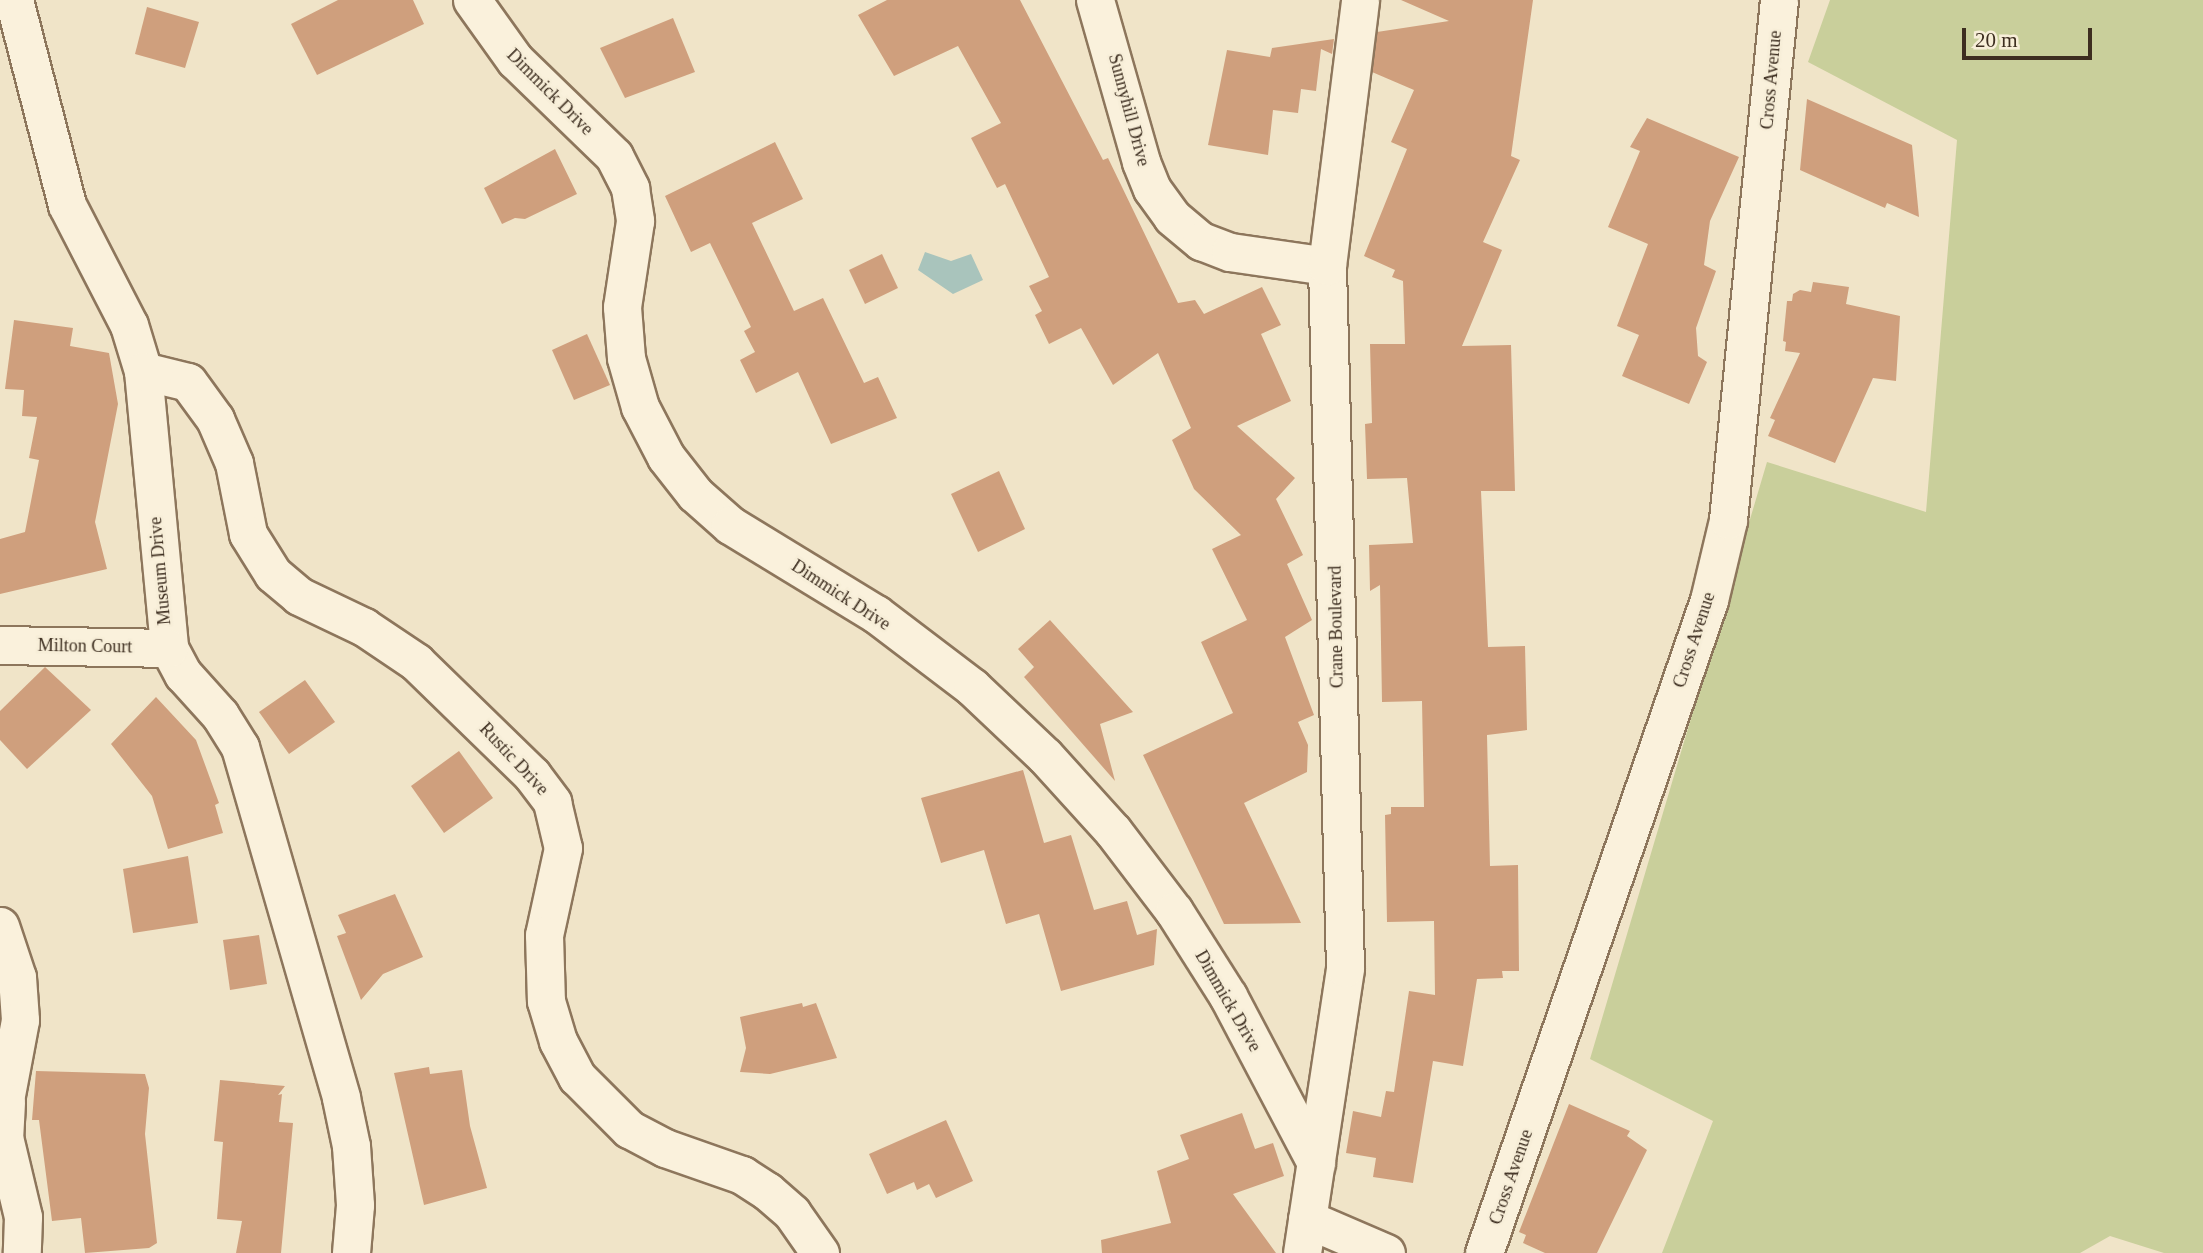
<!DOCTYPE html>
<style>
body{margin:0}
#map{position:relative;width:2203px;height:1253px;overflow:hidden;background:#f0e4c8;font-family:"Times New Roman",serif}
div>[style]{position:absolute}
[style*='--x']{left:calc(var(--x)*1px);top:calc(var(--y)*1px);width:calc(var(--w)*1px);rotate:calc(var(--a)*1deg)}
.green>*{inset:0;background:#c9cf9b}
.water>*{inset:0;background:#a9c4bc}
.building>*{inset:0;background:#cf9f7d}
.roads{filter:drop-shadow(2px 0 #8d765c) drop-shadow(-2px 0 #8d765c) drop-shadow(0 2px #8d765c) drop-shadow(0 -2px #8d765c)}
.minor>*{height:37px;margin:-18.5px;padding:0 18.5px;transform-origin:18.5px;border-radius:18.5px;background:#faf1dc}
span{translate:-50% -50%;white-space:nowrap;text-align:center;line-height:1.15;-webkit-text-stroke:5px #f7eed8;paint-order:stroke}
.street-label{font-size:18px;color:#3d2e20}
.scale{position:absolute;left:1962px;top:28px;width:130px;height:32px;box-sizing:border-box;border:4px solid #3d2e20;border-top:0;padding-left:9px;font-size:21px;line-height:24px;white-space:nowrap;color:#3d2e20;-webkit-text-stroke:5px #f7eed8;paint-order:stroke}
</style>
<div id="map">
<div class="green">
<i style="clip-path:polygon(1830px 0,2203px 0,2203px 1253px,2164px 1253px,2110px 1236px,2080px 1253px,1662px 1253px,1713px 1121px,1590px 1059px,1767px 462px,1926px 512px,1957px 140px,1808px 62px)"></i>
</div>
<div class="water">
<i style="clip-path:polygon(925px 252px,951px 261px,971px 254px,983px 280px,953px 294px,918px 270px)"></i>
</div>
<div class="building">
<i style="clip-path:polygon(338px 0,413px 0,424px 24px,317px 75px,291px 24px)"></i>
<i style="clip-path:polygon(887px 0,1020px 0,1103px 160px,1108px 158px,1178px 303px,1195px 300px,1204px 314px,1262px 287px,1281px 325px,1261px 334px,1291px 401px,1237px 426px,1295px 478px,1276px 499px,1303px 555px,1287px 564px,1312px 620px,1285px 637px,1314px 715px,1298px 722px,1308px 745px,1307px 772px,1244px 803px,1301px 923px,1224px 924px,1143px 755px,1233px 713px,1201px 642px,1247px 620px,1212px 549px,1241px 535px,1194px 489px,1172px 440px,1191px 428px,1158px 353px,1113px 385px,1081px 328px,1049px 344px,1035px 315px,1042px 311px,1029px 286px,1049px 277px,1005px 184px,997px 188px,971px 138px,1001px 123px,958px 46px,894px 76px,858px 15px)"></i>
<i style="clip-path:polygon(1401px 0,1533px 0,1511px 156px,1520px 160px,1483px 242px,1502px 250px,1462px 346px,1511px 345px,1515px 491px,1481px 491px,1488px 647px,1525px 646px,1527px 730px,1487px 735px,1490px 866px,1518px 865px,1519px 971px,1502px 971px,1503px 978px,1477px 979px,1463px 1066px,1433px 1061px,1413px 1183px,1373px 1177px,1376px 1158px,1346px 1153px,1353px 1111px,1381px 1117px,1386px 1091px,1394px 1092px,1409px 991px,1435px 995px,1434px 921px,1387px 922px,1385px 815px,1391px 814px,1391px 807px,1424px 807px,1422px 701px,1382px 702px,1380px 585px,1370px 591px,1369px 545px,1413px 543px,1407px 478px,1367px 479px,1365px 424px,1372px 423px,1370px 344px,1405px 344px,1403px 281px,1392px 277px,1395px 270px,1364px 256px,1407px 149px,1391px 142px,1414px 90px,1372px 72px,1377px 32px,1449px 21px)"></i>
<i style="clip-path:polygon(147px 7px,199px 22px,185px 68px,135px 54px)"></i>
<i style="clip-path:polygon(673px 18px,695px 72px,625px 98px,600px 48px)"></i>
<i style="clip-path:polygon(1334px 39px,1332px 54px,1321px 49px,1316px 91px,1301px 89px,1298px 113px,1273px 110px,1268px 155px,1208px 145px,1227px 50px,1270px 57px,1272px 48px)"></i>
<i style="clip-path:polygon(1807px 99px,1912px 145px,1919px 217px,1887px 203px,1885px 208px,1800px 170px)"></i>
<i style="clip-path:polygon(1647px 118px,1739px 157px,1710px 221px,1704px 265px,1716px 271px,1696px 328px,1698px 356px,1707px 362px,1689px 404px,1622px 376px,1639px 335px,1617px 326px,1648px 244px,1608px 227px,1640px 151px,1630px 147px)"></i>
<i style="clip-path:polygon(775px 142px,803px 199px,752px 223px,794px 311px,823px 298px,864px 383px,878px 377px,897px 418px,831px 444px,798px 372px,756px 393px,740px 360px,755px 352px,744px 331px,751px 327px,710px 243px,691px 252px,665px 196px)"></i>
<i style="clip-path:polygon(555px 149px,577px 194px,525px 219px,515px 218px,502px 224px,484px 188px)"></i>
<i style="clip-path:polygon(882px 254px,898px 288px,865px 304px,849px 270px)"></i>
<i style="clip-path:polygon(1813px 282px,1849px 287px,1846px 304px,1900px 316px,1896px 381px,1873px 378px,1835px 463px,1768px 436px,1775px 420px,1770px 418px,1800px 353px,1785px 351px,1786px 342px,1783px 341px,1787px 301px,1792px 301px,1793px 294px,1800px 290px,1811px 292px)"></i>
<i style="clip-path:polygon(14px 320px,73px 328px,70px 346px,109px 353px,118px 404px,95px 522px,107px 569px,0 594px,0 539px,25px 532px,39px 460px,29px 458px,37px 417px,22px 416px,24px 390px,5px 389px)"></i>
<i style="clip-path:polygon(587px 334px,610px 385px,574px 400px,552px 350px)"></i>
<i style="clip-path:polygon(999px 471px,1025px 529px,978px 552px,951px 494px)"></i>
<i style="clip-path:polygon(1050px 620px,1133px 712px,1100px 724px,1115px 781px,1024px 677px,1034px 667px,1018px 649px)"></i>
<i style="clip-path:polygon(45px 667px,91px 710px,27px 769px,0 740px,0 711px)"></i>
<i style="clip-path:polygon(305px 680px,335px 722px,289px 754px,259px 712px)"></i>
<i style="clip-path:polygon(156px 697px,196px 740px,219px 803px,215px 805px,223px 833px,168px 849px,152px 796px,111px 744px)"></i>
<i style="clip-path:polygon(459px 751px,493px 798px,444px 833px,411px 786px)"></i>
<i style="clip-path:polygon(1023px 770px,1044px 843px,1071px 835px,1094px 910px,1127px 901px,1137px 935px,1157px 929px,1154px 965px,1061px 991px,1039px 914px,1006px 924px,984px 850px,941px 863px,921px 798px)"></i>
<i style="clip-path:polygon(188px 856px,198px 923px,133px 933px,123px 869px)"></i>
<i style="clip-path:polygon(395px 894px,423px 957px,383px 974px,361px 1000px,337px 936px,346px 933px,338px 915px)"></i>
<i style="clip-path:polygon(259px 935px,267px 984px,230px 990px,223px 940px)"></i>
<i style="clip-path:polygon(802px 1003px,803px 1007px,816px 1003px,837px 1058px,770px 1074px,740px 1072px,746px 1048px,740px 1017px)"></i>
<i style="clip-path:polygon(429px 1067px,430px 1074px,462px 1070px,470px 1126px,487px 1188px,424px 1205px,394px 1073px)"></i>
<i style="clip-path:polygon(36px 1071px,145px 1074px,149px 1088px,145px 1134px,157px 1243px,149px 1248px,85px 1253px,81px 1218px,52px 1221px,39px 1120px,32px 1120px)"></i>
<i style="clip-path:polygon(220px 1080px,285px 1086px,278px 1095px,282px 1094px,279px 1122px,293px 1123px,281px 1253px,236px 1253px,242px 1221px,217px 1219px,223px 1142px,214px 1141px)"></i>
<i style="clip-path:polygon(1569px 1104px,1630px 1131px,1627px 1136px,1647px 1150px,1597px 1253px,1545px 1253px,1523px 1243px,1526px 1235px,1519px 1232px)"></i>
<i style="clip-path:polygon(1242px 1113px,1255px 1149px,1273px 1143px,1284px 1176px,1233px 1194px,1276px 1253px,1102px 1253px,1101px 1240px,1171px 1223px,1157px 1171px,1189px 1159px,1180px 1135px)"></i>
<i style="clip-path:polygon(946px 1120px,973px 1181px,936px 1198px,929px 1184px,917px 1190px,914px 1182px,887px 1194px,869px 1154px)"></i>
</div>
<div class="roads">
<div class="minor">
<i style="--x:14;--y:0;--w:212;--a:75.5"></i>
<i style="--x:67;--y:205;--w:135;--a:62.7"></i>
<i style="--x:129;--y:325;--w:48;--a:73.1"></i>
<i style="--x:143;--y:371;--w:278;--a:84.6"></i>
<i style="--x:169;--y:648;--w:30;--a:62"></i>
<i style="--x:183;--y:674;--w:55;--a:47.9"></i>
<i style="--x:220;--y:715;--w:38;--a:58"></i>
<i style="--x:240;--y:747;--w:365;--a:73.9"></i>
<i style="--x:341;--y:1098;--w:49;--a:78.2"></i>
<i style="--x:351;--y:1146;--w:59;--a:86.1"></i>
<i style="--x:355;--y:1205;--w:48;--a:94.8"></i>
<i style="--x:472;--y:0;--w:74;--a:54.4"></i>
<i style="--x:515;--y:60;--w:138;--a:44.1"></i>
<i style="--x:614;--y:156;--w:36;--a:63"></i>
<i style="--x:630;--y:188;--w:33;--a:81"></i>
<i style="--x:635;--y:221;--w:87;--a:98.6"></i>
<i style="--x:622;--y:307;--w:51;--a:85.5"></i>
<i style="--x:626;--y:358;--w:51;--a:74.1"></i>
<i style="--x:640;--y:407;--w:56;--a:62.5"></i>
<i style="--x:666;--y:457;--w:47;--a:51.9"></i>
<i style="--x:695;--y:494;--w:47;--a:41.5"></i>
<i style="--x:730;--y:525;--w:171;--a:31.4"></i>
<i style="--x:876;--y:614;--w:121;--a:37.2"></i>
<i style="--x:972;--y:687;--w:100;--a:43.4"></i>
<i style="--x:1045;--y:756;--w:101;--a:47.8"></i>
<i style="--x:1113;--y:831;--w:101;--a:52.7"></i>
<i style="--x:1174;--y:911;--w:101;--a:57.6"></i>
<i style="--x:1228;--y:996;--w:189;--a:62.2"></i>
<i style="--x:1095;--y:0;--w:168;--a:74.1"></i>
<i style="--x:1141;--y:162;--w:29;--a:68"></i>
<i style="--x:1152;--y:189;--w:34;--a:54"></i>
<i style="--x:1172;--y:217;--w:38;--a:40"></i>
<i style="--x:1201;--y:241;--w:31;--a:21"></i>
<i style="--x:1230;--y:252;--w:98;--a:8.2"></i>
<i style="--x:143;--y:371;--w:46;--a:13.7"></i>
<i style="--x:188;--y:382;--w:46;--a:53.9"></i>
<i style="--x:215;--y:419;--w:48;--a:66.6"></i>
<i style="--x:234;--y:463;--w:72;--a:78.8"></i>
<i style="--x:248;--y:534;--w:47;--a:58"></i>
<i style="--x:273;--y:574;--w:34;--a:40"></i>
<i style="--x:299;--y:596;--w:72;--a:25.5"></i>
<i style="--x:364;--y:627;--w:63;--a:33.9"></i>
<i style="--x:416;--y:662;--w:162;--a:44.2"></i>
<i style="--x:532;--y:775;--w:34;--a:53"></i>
<i style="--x:552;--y:802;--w:47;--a:76.6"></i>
<i style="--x:563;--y:848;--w:89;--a:102.3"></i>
<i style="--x:544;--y:935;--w:66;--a:88.3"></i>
<i style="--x:546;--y:1001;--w:42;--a:73.3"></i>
<i style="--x:558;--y:1041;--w:41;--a:62.2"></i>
<i style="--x:577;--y:1077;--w:74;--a:45"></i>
<i style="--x:629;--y:1129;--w:41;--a:27.8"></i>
<i style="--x:665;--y:1148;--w:82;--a:19.3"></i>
<i style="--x:742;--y:1175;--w:30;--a:33"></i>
<i style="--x:767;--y:1191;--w:33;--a:41"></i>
<i style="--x:792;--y:1213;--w:49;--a:55"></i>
<i style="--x:0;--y:645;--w:169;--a:1"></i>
<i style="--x:0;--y:926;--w:54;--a:71.6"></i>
<i style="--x:17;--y:977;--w:43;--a:86"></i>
<i style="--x:20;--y:1020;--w:109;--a:100.6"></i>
<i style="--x:6;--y:1102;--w:35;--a:93"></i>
<i style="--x:4;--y:1137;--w:82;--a:76.6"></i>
<i style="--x:23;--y:1217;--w:36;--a:92"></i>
<i style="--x:1307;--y:1219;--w:86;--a:23.3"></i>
<i style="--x:1302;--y:1253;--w:288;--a:-81.4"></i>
<i style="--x:1345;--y:968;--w:702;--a:-91.47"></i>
<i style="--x:1327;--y:266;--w:268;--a:-82.9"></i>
<i style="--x:1484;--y:1253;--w:691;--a:-70.99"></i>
<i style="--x:1709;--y:600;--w:82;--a:-76.6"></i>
<i style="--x:1728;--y:520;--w:522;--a:-84.4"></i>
</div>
</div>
<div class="street-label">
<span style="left:1771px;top:80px;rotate:-85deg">Cross Avenue</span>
<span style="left:550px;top:92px;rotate:45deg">Dimmick Drive</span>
<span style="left:1129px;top:110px;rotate:75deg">Sunnyhill Drive</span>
<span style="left:160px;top:571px;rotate:-95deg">Museum Drive</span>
<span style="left:841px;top:595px;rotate:33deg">Dimmick Drive</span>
<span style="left:1336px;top:627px;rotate:-91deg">Crane Boulevard</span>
<span style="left:1694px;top:640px;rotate:-72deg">Cross Avenue</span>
<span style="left:85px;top:646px;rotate:1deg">Milton Court</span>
<span style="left:514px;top:759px;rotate:47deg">Rustic Drive</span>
<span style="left:1228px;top:1001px;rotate:60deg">Dimmick Drive</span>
<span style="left:1511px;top:1177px;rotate:-71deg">Cross Avenue</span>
</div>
<div class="scale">20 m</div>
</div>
